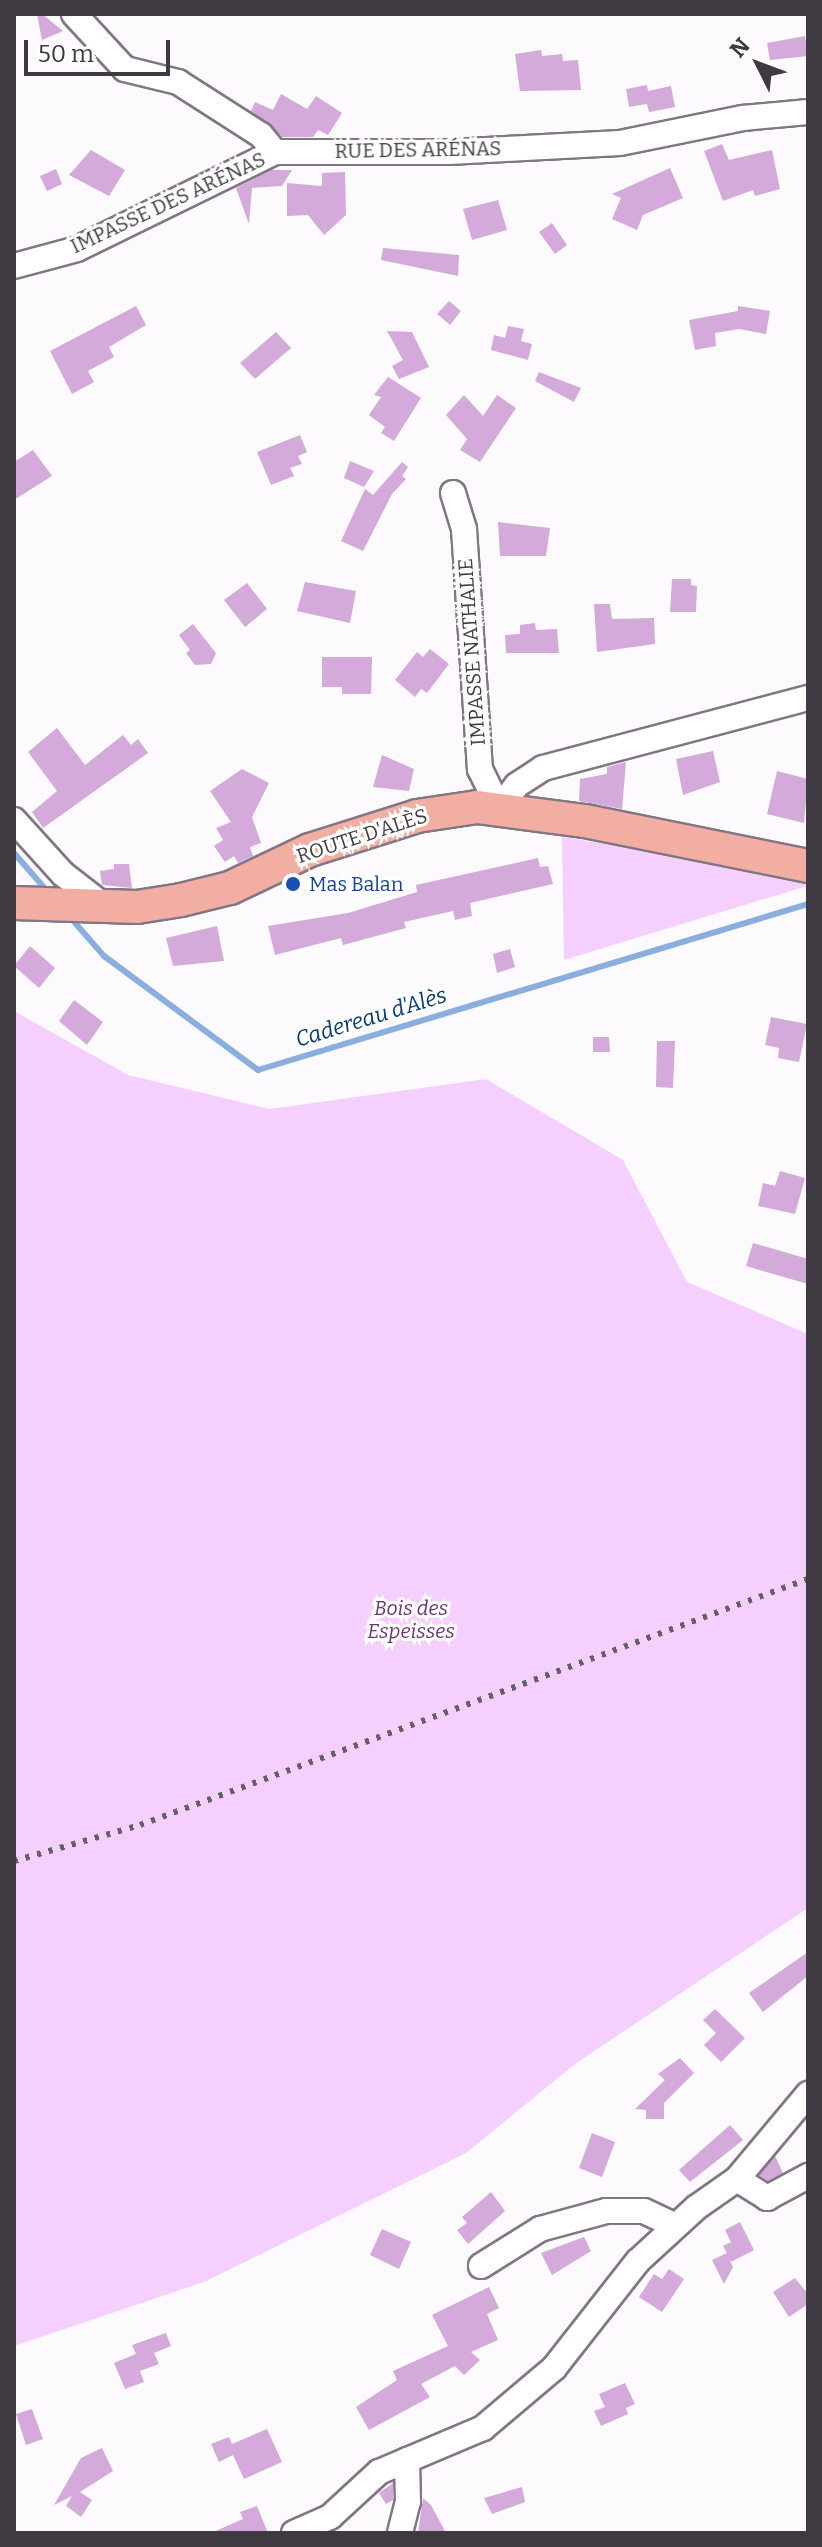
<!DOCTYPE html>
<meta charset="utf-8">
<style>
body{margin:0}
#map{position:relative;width:822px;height:2547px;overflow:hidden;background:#fcfafd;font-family:Bitter,serif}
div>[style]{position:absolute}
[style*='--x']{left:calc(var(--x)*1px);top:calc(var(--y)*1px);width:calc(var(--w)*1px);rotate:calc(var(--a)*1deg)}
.green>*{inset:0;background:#f5d0ff}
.stream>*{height:6px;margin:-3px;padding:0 3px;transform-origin:3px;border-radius:3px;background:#8aaede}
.building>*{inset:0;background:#d3aad9}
.roads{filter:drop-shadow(2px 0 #827685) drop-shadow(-2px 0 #827685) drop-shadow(0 2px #827685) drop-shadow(0 -2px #827685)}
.minor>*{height:24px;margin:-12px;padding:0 12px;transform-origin:12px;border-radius:12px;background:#fff}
.major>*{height:32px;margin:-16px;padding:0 16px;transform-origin:16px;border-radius:16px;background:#f2aea3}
.rail>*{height:6px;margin-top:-3px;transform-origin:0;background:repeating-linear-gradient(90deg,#656066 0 4px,transparent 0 12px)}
.dots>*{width:22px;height:22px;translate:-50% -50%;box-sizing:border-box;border:4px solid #fff;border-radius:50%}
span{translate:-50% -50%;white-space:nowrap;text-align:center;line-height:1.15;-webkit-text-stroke:6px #fff;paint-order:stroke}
.street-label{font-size:20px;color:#3f3a41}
.transit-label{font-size:20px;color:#164399}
.left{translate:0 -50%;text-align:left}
.park-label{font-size:20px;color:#673773;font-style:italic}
.water-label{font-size:22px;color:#063871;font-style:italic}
.frame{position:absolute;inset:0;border:16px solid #3f3a41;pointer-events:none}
.north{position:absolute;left:718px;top:24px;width:80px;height:80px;-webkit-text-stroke:6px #fff;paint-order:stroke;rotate:312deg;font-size:22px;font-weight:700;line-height:32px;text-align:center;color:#3f3a41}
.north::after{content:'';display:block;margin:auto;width:28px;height:36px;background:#3f3a41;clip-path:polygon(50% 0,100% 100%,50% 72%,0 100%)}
.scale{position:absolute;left:24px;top:40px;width:146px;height:36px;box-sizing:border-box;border:4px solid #3f3a41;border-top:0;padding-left:10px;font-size:24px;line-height:28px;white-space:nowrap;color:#3f3a41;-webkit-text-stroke:6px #fff;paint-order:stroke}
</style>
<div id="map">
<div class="green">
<i style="clip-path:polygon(562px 837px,797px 875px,807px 886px,564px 960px)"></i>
<i style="clip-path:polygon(14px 1011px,128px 1075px,270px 1109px,486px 1079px,623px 1160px,687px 1282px,808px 1334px,808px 1908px,575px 2064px,466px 2153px,204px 2282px,14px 2346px)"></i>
</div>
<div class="stream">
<i style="--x:14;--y:853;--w:52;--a:48.9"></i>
<i style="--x:69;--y:916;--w:53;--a:48.8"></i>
<i style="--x:104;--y:956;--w:192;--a:36.5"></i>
<i style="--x:258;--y:1070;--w:575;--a:-16.79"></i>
</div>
<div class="building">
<i style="clip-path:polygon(37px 14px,42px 14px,63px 31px,42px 40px)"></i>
<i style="clip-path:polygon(805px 36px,808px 56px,770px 60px,767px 43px)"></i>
<i style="clip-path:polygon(541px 50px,542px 56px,562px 54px,563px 61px,578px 60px,581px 90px,520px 91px,515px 54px)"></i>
<i style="clip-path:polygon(647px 85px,648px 91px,671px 86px,675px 107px,649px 112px,647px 104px,629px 107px,626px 89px)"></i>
<i style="clip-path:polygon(281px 94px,307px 109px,316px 96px,342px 113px,328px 135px,318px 130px,313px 137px,282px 137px,251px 111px,255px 102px,273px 110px)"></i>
<i style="clip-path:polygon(722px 144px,729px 160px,772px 150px,780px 189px,755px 196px,753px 190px,723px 201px,704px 151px)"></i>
<i style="clip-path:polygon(91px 150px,125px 170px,109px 196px,69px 175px)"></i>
<i style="clip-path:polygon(670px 168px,683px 198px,643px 215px,637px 230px,612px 219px,621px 198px,612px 194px)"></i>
<i style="clip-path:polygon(56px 169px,62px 184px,47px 191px,40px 176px)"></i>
<i style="clip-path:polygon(271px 170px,292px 170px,282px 186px,252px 188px,249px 224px,236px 188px)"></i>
<i style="clip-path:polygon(345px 172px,346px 215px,324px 235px,308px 215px,287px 216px,287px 183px,322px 186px,322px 173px)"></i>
<i style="clip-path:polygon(498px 200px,507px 230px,472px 240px,463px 209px)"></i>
<i style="clip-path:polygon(552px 223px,567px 245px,555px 254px,539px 232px)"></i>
<i style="clip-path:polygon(383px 248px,459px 255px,458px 276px,381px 260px)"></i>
<i style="clip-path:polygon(449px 301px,461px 311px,450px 325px,437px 314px)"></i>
<i style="clip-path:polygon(136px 306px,146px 325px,109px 347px,114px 357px,88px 371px,94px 382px,72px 394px,50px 351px)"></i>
<i style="clip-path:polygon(738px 306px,770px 311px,766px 334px,739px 329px,715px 333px,716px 346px,695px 350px,689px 320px,738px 311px)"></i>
<i style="clip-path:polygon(508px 326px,524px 329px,521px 341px,532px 344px,528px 360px,491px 350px,494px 335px,505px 338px)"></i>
<i style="clip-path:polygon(387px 331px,412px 332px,429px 367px,399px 379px,392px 366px,403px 360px)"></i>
<i style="clip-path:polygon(276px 332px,291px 348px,255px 379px,240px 363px)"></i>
<i style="clip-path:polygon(539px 372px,581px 388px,574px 402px,535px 381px)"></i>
<i style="clip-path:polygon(388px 377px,421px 398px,394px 441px,381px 433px,385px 427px,369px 415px,381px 397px,374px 395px)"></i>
<i style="clip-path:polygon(464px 395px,483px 416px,497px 395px,516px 408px,480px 462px,460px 450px,467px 439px,446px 415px)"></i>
<i style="clip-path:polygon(300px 435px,307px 452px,298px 456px,302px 464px,290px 468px,294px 476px,271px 485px,257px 452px)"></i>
<i style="clip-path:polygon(33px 450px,52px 476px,14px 500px,14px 462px)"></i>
<i style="clip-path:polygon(350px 461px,374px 471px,364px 487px,344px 478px)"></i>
<i style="clip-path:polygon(402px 462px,408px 467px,402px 476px,406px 479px,392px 494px,363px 551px,341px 541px,365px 489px,373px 495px)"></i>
<i style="clip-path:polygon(498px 522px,550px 528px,546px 556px,500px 556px)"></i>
<i style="clip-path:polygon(672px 579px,691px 579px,691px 585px,697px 586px,696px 612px,670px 612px)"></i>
<i style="clip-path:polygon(305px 582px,356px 591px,350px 623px,297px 611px)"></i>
<i style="clip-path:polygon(247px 583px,267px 609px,245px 627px,224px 600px)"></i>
<i style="clip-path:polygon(594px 604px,610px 604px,612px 619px,654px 618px,655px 644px,597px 652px)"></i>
<i style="clip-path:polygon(535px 623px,536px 630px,557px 629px,559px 653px,506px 653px,505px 635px,520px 634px,520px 625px)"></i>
<i style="clip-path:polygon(193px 624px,216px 653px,211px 664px,195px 665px,186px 653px,190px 650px,179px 635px)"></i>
<i style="clip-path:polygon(430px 649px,449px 664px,427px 693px,421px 689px,415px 697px,395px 680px,417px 652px,423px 657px)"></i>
<i style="clip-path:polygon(322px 657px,372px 657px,371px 694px,342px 694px,342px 687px,322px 687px)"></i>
<i style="clip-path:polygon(57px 728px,85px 765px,123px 735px,131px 745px,138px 739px,148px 753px,43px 828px,32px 812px,57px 791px,28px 752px)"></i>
<i style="clip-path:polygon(713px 751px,720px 782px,683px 795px,676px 759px)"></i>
<i style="clip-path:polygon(382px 755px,414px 769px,409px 791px,373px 787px)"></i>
<i style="clip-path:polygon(626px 762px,622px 809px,579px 801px,580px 779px,607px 774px,607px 767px)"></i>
<i style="clip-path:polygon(242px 769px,269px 783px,252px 817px,261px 843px,250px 847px,253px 856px,238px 863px,234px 856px,225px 862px,214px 846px,223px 840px,216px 828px,231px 822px,210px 791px)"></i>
<i style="clip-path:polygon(777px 771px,808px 779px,804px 823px,767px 814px)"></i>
<i style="clip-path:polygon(538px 858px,540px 867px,548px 866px,553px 884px,470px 903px,472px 916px,455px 920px,453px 911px,404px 922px,406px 928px,343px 945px,341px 938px,275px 955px,268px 926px,348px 913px,417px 892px,416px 885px)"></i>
<i style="clip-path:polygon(114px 864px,129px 864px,132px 888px,102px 885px,100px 871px,114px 869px)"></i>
<i style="clip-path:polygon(217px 926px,224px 961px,173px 966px,166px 938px)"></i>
<i style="clip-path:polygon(30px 946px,55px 968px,39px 988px,14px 966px)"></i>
<i style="clip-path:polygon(510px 949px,515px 967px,497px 973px,493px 954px)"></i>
<i style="clip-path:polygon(74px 1000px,103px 1022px,87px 1045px,59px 1021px)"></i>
<i style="clip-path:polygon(771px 1017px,807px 1024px,799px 1062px,778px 1058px,779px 1048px,765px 1045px)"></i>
<i style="clip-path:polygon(593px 1037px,609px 1037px,610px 1052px,593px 1052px)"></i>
<i style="clip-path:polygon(657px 1041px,675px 1041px,673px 1088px,656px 1087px)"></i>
<i style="clip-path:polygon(780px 1171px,805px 1178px,795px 1214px,758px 1206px,763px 1183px,775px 1186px)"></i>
<i style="clip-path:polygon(753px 1243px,808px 1259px,808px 1284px,746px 1266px)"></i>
<i style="clip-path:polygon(808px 1952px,808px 1976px,763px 2012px,749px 1993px)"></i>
<i style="clip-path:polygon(715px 2009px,745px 2038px,721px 2062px,704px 2045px,716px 2033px,703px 2020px)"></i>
<i style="clip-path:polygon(680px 2058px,694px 2073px,664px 2103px,664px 2119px,646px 2119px,646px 2110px,635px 2109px,665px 2080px,658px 2074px)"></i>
<i style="clip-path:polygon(730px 2125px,743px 2140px,690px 2182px,679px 2170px)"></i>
<i style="clip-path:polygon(592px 2133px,615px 2142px,602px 2177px,579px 2168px)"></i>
<i style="clip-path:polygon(775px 2156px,783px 2173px,768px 2181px,759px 2175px)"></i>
<i style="clip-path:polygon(491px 2192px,505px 2211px,468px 2244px,457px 2230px,467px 2223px,462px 2217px)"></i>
<i style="clip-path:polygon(740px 2222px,754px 2250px,731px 2262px,728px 2257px,733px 2267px,724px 2284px,712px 2260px,727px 2253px,723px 2246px,731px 2242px,725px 2230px)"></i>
<i style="clip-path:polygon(382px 2229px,411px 2242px,399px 2269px,370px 2255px)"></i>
<i style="clip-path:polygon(584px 2237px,591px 2251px,552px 2275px,541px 2253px)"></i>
<i style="clip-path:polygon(669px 2269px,684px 2279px,662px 2312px,639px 2297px,654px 2274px,662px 2279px)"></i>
<i style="clip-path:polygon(795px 2278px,808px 2294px,808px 2304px,789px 2317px,773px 2292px)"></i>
<i style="clip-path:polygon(489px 2287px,499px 2308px,487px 2314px,498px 2340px,471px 2352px,480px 2360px,464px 2375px,455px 2366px,421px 2384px,430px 2397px,369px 2430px,356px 2407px,397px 2380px,393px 2371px,448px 2346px,432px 2315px)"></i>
<i style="clip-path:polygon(166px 2333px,171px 2346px,154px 2353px,159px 2364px,140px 2371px,144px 2382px,125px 2389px,114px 2363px,136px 2354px,132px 2345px)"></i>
<i style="clip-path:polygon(625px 2383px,635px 2404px,626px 2408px,628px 2414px,601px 2426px,594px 2411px,605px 2407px,599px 2394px)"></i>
<i style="clip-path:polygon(32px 2409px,43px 2439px,26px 2445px,16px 2414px)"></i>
<i style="clip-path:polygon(267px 2429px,282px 2462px,244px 2479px,233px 2455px,219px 2462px,211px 2444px,229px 2437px,232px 2444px)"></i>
<i style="clip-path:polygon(102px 2448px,113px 2471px,80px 2492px,92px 2500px,81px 2517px,66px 2506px,72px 2496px,54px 2505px,81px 2458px)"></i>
<i style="clip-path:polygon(393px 2483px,393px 2500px,386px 2504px,379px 2493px)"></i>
<i style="clip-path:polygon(522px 2487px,525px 2502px,492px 2514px,484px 2498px)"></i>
<i style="clip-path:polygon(423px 2498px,431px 2505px,446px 2533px,418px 2533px)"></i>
<i style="clip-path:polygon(257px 2506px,268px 2533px,211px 2533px,243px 2519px,240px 2512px)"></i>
</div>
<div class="roads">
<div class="minor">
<i style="--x:74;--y:14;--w:75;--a:47.2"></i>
<i style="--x:125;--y:69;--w:55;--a:13.8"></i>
<i style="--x:178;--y:82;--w:98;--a:32.6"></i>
<i style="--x:261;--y:135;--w:22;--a:51"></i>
<i style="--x:275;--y:152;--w:174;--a:0"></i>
<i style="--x:449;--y:152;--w:171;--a:-3"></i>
<i style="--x:620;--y:143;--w:126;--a:-11.5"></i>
<i style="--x:743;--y:118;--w:65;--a:-5.3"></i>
<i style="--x:14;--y:266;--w:65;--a:-15.1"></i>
<i style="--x:77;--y:249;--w:220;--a:-26.1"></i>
<i style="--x:453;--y:493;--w:38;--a:73"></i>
<i style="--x:464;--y:529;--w:241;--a:86.2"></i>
<i style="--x:480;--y:769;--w:43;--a:64"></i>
<i style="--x:499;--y:808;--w:29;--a:-52"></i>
<i style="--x:517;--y:785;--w:31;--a:-33"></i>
<i style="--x:543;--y:768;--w:274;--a:-14.8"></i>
<i style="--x:14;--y:820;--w:73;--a:47.8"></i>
<i style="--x:63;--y:874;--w:51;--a:37.8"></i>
<i style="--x:737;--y:2179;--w:111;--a:-50.1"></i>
<i style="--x:481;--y:2266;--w:70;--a:-32.1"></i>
<i style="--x:540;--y:2229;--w:68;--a:-15.3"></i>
<i style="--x:606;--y:2211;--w:38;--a:0"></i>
<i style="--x:644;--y:2211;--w:35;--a:25"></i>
<i style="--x:294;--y:2533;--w:39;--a:-24"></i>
<i style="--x:330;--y:2517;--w:67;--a:-42.6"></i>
<i style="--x:379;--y:2472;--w:113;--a:-22.9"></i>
<i style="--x:483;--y:2428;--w:93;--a:-40.2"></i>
<i style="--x:554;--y:2368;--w:136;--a:-51.9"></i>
<i style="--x:638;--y:2261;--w:80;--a:-42.5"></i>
<i style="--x:697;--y:2207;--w:49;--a:-35"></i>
<i style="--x:737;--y:2179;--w:36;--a:32"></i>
<i style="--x:767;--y:2198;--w:47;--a:-28.2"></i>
<i style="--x:400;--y:2533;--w:32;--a:-76"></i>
<i style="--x:408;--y:2502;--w:42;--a:-91.4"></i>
</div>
<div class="major">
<i style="--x:14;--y:903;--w:123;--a:1.9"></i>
<i style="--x:137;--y:907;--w:45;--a:-9"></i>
<i style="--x:181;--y:900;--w:50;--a:-13.8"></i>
<i style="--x:230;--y:888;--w:89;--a:-25.4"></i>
<i style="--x:310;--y:850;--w:112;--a:-17.6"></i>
<i style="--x:417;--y:816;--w:61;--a:-8.5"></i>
<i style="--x:477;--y:807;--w:109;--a:7.4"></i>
<i style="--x:585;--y:821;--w:227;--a:11.4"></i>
</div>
</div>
<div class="rail">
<i style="--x:14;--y:1861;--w:131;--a:-15.9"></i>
<i style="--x:140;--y:1825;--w:712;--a:-20.22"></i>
</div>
<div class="dots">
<i style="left:293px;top:884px;background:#1a4fb4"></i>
</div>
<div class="street-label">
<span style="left:418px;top:150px;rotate:-1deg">RUE DES ARÉNAS</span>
<span style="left:168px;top:203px;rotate:-25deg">IMPASSE DES ARÉNAS</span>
<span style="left:472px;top:652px;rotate:-94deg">IMPASSE NATHALIE</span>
<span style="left:362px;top:836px;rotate:-18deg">ROUTE D'ALÈS</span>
</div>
<div class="transit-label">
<span class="left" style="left:309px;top:884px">Mas Balan</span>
</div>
<div class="park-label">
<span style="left:411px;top:1620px">Bois des<br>Espeisses</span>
</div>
<div class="water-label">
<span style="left:371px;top:1017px;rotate:-17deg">Cadereau d'Alès</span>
</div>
<div class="frame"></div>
<div class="north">N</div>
<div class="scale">50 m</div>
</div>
